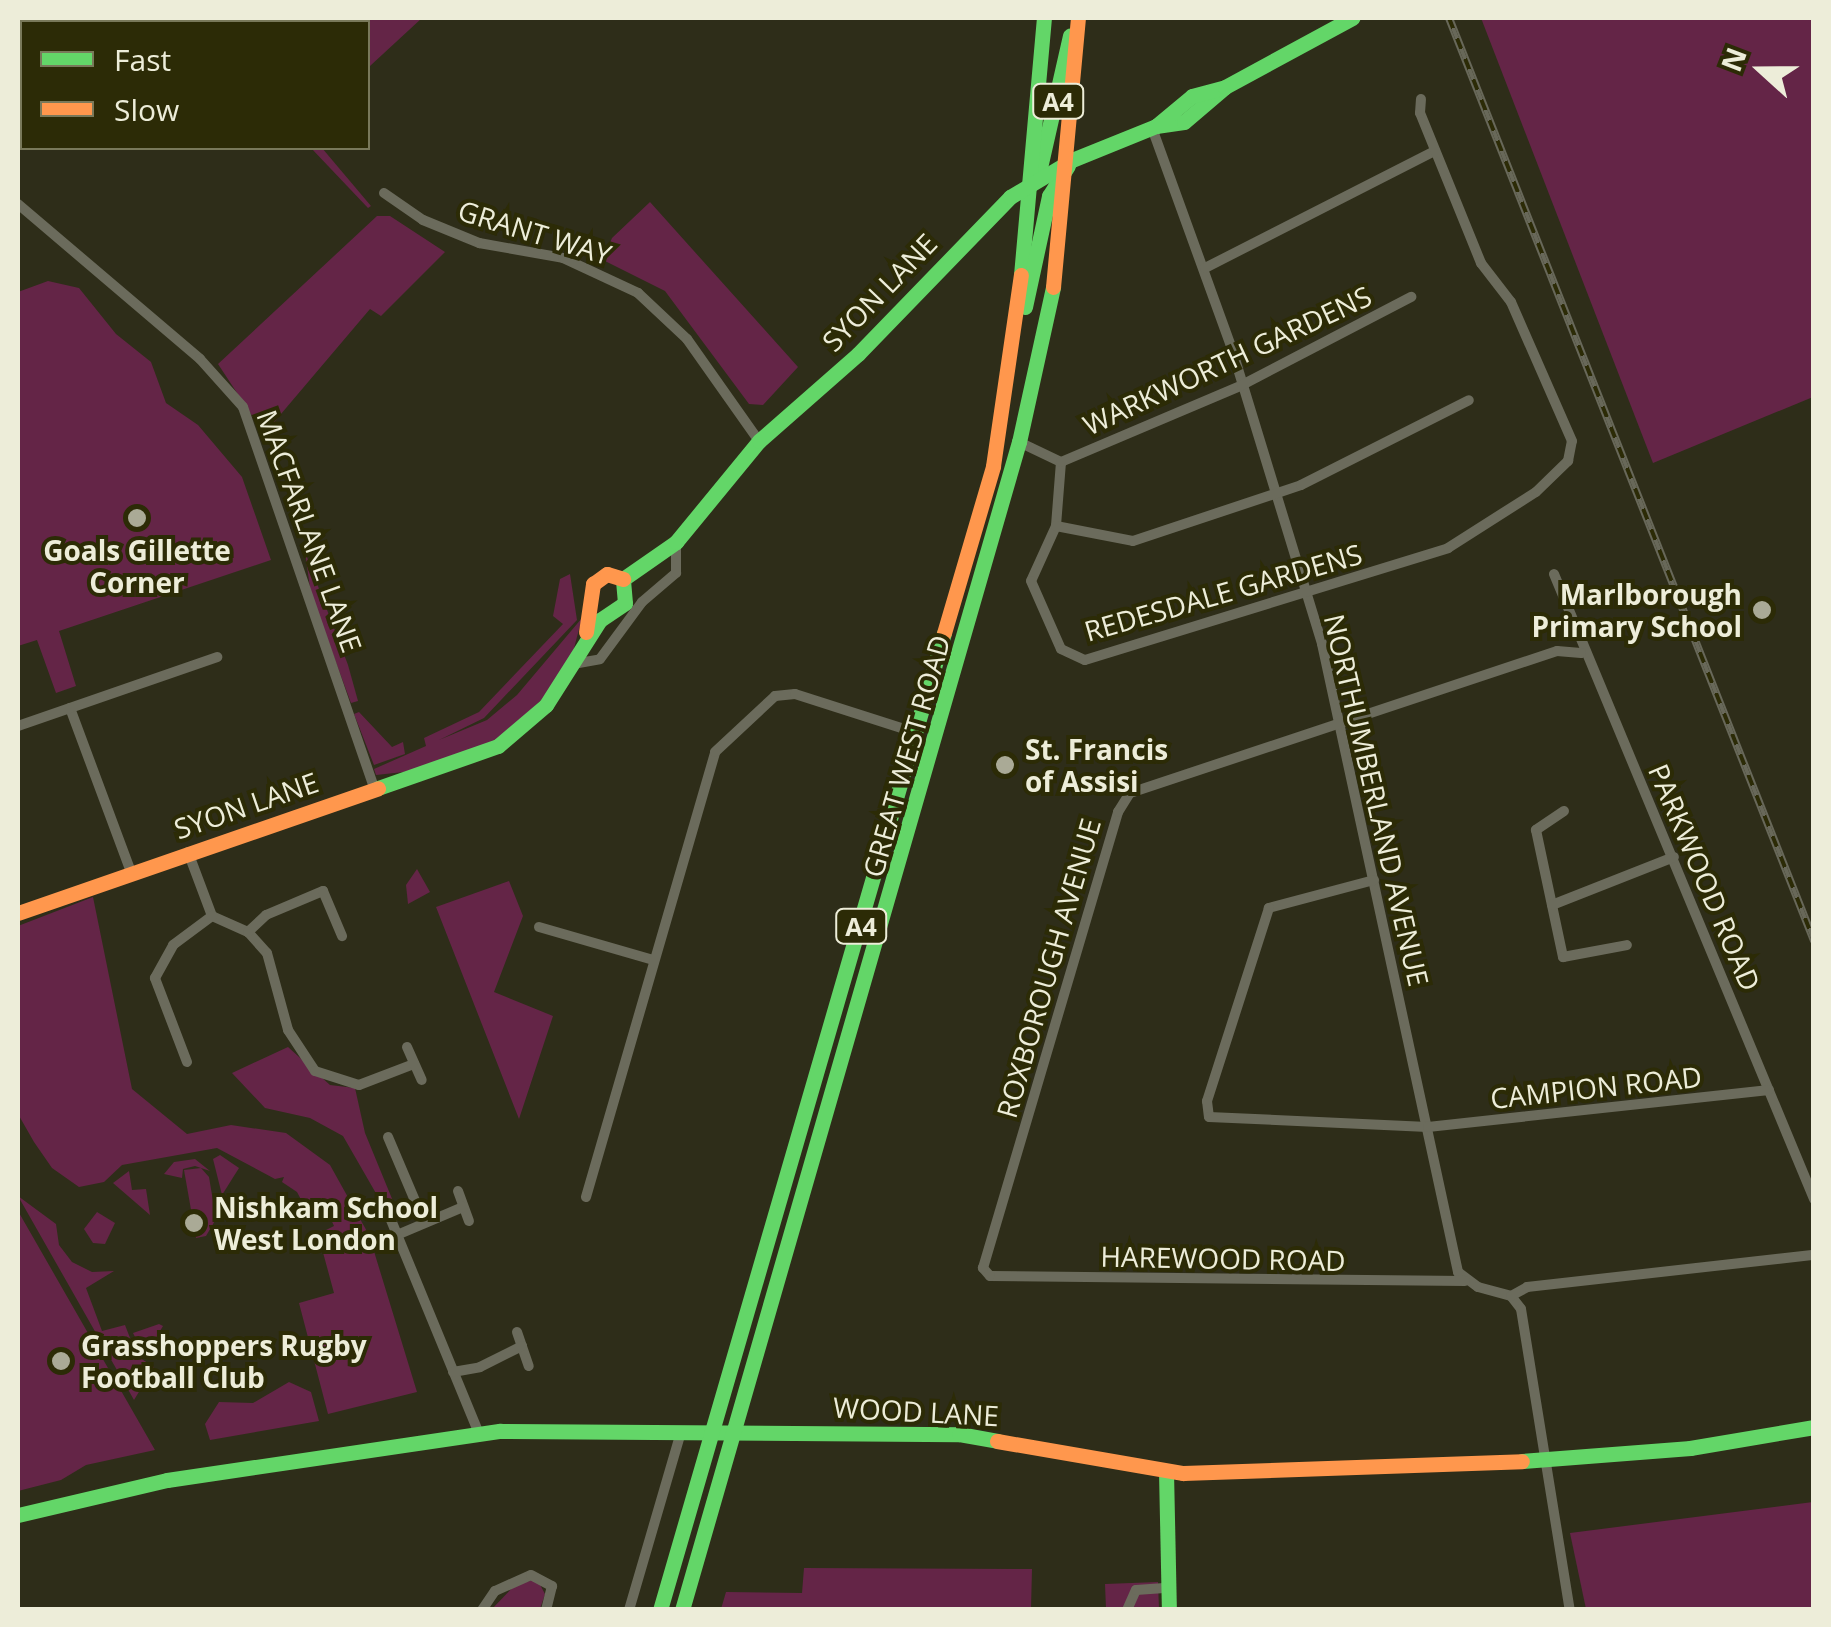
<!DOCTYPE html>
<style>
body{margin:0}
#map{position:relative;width:1831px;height:1627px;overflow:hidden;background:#2e2d19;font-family:"Open Sans",sans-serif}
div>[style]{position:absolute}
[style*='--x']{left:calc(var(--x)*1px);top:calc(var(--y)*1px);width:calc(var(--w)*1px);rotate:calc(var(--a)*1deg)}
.green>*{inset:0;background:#642547}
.street>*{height:10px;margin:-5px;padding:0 5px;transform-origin:5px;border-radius:5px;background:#6b6b5c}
.fast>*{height:15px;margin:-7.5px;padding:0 7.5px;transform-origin:7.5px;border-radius:7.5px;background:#63d668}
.slow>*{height:15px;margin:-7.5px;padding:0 7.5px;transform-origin:7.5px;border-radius:7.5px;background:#ff974d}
.rail>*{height:8px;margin-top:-4px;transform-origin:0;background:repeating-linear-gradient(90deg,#2c2b06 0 11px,#686859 0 22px);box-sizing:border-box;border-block:2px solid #686859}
.dots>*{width:28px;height:28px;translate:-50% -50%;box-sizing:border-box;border:5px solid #2c2b06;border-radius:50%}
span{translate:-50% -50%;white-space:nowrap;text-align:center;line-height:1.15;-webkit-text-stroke:8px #2c2b06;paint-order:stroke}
.shield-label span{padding:2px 8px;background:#2c2b06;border:2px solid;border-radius:8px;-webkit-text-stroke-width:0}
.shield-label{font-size:25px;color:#ededd9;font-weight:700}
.street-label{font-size:28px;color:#ededd9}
.poi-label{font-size:28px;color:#ededd9;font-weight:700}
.right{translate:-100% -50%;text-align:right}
.left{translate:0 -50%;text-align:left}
.frame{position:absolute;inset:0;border:20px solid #ededd9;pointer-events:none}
.legend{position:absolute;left:20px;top:20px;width:350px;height:130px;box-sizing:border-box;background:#2c2b06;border:2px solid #79795a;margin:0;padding:12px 18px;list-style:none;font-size:30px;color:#ededd9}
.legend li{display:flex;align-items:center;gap:20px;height:50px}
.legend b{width:50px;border:2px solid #79795a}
.north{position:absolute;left:1711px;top:20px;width:100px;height:100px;-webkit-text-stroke:8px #2c2b06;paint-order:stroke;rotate:291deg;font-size:28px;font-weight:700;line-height:40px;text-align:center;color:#ededd9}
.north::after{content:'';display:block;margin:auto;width:35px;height:45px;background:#ededd9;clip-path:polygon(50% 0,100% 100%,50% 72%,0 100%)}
</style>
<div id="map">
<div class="green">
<i style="clip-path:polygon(365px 18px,422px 18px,370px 66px,368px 22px,360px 22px)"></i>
<i style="clip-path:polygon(1481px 18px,1813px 18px,1813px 397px,1653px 463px)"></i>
<i style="clip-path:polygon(311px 148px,322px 148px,371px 206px,368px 208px)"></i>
<i style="clip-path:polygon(650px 202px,798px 367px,763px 405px,749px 404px,665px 291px,603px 260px,612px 238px)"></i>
<i style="clip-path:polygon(377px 216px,390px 216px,445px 252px,381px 316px,370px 309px,264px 434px,218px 364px)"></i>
<i style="clip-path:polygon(48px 281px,79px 288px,116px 334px,151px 362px,166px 403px,198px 425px,242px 477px,271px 560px,59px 631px,76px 686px,56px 693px,37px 640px,18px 646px,18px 292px)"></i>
<i style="clip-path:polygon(305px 552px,348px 665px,358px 701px,351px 703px,311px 595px)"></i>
<i style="clip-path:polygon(570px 574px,577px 620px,484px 718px,439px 740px,487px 720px,517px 695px,582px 618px,573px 652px,548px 694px,493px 744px,422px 770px,376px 775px,374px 769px,426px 746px,424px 738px,479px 712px,563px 624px,553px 616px,560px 579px)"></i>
<i style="clip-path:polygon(359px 712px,392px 747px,403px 742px,405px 754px,374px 765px,354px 714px)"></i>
<i style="clip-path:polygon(417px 869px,430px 892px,408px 904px,406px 885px)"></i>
<i style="clip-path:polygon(509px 881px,523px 916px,494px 992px,553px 1016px,519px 1119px,436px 907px)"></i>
<i style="clip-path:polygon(93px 897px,132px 1089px,187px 1134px,231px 1125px,286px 1133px,330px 1165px,369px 1235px,417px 1392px,328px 1414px,299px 1303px,334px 1293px,318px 1234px,334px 1226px,324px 1204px,307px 1211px,297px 1192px,282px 1182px,284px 1177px,275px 1179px,217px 1148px,122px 1165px,104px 1182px,79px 1187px,52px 1168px,34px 1142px,18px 1114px,18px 926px)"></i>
<i style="clip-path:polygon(288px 1047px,330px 1085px,355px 1088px,365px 1133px,395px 1206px,385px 1209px,343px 1136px,310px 1118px,265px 1108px,232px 1073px)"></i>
<i style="clip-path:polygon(220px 1155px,239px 1168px,222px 1195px,213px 1159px)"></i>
<i style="clip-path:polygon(195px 1159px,210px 1171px,195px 1166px,183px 1169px,182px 1178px,164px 1174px,174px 1162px)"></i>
<i style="clip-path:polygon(201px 1168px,209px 1177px,216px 1219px,206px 1236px,196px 1238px,184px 1170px)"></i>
<i style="clip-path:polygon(129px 1171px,132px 1190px,146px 1189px,150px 1215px,113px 1183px)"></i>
<i style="clip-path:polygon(18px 1196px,56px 1224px,59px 1245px,72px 1262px,92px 1272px,114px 1271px,86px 1288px,102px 1331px,125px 1325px,137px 1356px,154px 1367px,134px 1400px)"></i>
<i style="clip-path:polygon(18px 1211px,155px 1450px,86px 1465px,61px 1480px,18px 1491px)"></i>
<i style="clip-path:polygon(97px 1212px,115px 1223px,105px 1244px,93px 1243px,84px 1229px)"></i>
<i style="clip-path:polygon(159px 1324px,163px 1326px,145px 1357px,133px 1333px)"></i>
<i style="clip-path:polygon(289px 1382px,311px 1392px,319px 1421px,210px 1440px,205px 1424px,219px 1402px,253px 1403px)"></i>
<i style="clip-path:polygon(1813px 1502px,1813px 1609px,1586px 1609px,1570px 1533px)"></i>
<i style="clip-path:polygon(804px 1568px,1032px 1569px,1031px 1609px,721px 1609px,726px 1592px,802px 1593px)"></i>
<i style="clip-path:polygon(537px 1579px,545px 1594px,540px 1609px,491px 1610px,515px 1585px)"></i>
<i style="clip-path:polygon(1158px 1582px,1159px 1609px,1106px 1609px,1105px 1584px)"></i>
</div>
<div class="street">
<i style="--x:1152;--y:128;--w:232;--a:70.1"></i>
<i style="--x:1231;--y:346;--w:312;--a:73"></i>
<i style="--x:1322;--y:644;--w:643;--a:77.78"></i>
<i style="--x:1458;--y:1272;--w:25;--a:37"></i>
<i style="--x:1478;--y:1287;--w:34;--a:15"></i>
<i style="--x:1511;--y:1296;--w:16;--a:52"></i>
<i style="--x:1521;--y:1309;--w:305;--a:80.8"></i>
<i style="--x:384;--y:193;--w:47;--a:34.7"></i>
<i style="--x:423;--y:220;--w:61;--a:22.3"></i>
<i style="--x:479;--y:243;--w:85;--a:10.1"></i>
<i style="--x:563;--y:258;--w:83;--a:25"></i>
<i style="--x:638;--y:293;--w:67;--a:43.2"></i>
<i style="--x:687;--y:339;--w:125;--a:54.8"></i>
<i style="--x:18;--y:204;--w:239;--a:40.4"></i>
<i style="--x:200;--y:359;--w:64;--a:48.1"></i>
<i style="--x:243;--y:407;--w:402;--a:71"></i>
<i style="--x:1205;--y:268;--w:258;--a:-27"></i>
<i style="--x:1019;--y:442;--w:47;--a:25.5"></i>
<i style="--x:1061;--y:462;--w:64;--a:94.5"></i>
<i style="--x:1056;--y:526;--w:60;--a:114.4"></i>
<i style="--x:1031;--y:581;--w:74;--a:66.2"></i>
<i style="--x:1061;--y:649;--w:26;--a:25"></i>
<i style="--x:1085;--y:660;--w:380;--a:-17.1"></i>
<i style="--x:1448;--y:548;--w:104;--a:-32.5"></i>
<i style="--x:1536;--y:492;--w:45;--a:-44.1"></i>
<i style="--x:1568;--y:461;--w:20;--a:-79"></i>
<i style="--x:1572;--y:441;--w:152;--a:-113.7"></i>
<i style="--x:1511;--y:302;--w:49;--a:-127.6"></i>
<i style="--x:1481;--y:263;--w:162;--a:-112.1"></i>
<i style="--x:1420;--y:113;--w:14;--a:-86"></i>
<i style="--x:1061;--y:462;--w:197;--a:-23"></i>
<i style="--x:1242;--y:385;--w:191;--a:-27.5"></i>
<i style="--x:1056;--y:526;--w:78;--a:11"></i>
<i style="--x:1133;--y:541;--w:177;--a:-18.4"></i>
<i style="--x:1301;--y:485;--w:188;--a:-26.8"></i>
<i style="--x:1554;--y:574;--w:677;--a:67.41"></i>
<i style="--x:573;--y:664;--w:27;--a:-10"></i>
<i style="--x:600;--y:659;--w:71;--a:-53.6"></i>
<i style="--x:642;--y:602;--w:45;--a:-40.5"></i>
<i style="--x:676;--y:573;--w:31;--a:-90"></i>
<i style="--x:70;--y:708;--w:175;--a:69.6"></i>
<i style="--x:18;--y:726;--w:211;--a:-19.1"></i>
<i style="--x:1564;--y:811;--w:34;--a:146"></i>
<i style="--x:1536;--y:830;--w:130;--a:78"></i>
<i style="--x:1563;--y:957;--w:65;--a:-10.6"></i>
<i style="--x:188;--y:852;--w:68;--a:69.4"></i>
<i style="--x:212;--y:916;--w:39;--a:24"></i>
<i style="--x:248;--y:932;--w:28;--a:48"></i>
<i style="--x:267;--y:953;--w:80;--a:74.7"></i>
<i style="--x:288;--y:1030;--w:49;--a:56.6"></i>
<i style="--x:315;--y:1071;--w:46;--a:17.7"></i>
<i style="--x:359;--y:1085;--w:59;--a:-20.9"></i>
<i style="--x:1374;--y:880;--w:109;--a:165.1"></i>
<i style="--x:1269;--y:908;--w:203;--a:107.8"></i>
<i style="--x:1207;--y:1101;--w:16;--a:83"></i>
<i style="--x:1209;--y:1117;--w:219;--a:2.6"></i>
<i style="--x:1428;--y:1127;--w:343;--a:-6.2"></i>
<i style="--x:1552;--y:905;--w:131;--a:-21.5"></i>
<i style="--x:539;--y:927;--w:119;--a:16.1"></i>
<i style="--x:248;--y:932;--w:25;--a:-43"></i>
<i style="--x:266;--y:915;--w:62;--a:-22.8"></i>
<i style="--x:323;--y:891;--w:49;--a:67.1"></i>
<i style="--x:407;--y:1047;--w:36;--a:66"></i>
<i style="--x:187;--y:1062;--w:90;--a:-110.9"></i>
<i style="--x:155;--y:978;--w:38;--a:-61"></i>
<i style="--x:173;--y:945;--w:49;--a:-36.6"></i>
<i style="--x:388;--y:1137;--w:92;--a:67"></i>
<i style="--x:458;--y:1191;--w:32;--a:70"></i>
<i style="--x:586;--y:1197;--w:463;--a:-73.8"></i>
<i style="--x:715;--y:752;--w:82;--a:-43"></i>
<i style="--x:775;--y:696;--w:20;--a:-6"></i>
<i style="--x:795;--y:694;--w:128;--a:17.7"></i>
<i style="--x:391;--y:1220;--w:231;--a:67.6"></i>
<i style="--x:397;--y:1235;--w:72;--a:-23"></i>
<i style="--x:1465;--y:1281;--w:475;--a:-179.4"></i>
<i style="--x:990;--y:1276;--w:11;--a:-131"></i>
<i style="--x:983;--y:1268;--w:476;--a:-73.5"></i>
<i style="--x:1118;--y:812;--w:22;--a:-58"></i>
<i style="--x:1130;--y:793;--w:450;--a:-18.4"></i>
<i style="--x:1557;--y:651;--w:24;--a:5"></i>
<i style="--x:1511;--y:1296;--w:18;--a:-29"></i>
<i style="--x:1527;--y:1287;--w:289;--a:-6.4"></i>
<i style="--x:517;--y:1332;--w:36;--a:71"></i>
<i style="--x:453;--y:1372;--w:27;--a:-10"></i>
<i style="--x:480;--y:1367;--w:47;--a:-26.6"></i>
<i style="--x:482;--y:1610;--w:23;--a:-56"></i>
<i style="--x:495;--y:1591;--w:39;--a:-24"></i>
<i style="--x:531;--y:1575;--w:24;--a:28"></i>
<i style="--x:552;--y:1586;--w:25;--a:104"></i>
<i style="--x:629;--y:1610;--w:185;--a:-73.7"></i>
<i style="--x:1127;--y:1610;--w:22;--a:-66"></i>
<i style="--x:1136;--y:1590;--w:32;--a:-4"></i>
</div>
<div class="fast">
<i style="--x:1156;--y:126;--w:28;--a:-8"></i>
<i style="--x:1184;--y:122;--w:52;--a:-40.4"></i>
<i style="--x:1039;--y:172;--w:140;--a:-77.2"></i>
<i style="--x:1021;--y:275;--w:258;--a:-84.9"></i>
<i style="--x:1025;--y:307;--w:114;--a:-77.8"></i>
<i style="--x:1049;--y:196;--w:36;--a:-58"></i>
<i style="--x:623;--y:579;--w:65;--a:-34.9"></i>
<i style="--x:676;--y:542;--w:131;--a:-50.6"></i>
<i style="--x:759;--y:441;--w:132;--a:-41.3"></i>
<i style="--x:858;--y:354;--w:219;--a:-45.9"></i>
<i style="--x:1010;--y:197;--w:72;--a:-30.8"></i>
<i style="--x:1072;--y:160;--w:91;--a:-22"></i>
<i style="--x:1156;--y:126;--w:47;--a:-39.8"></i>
<i style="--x:1192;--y:96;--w:34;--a:-15"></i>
<i style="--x:1225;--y:87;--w:145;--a:-28.5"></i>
<i style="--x:378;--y:788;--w:127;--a:-19.3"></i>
<i style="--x:498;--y:746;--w:63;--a:-40.5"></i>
<i style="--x:546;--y:705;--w:101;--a:-57.6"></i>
<i style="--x:600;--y:620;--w:30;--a:-34"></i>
<i style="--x:625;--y:603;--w:24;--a:-95"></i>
<i style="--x:1522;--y:1461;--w:169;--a:-4.4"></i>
<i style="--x:1690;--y:1448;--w:126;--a:-9.6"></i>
<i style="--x:1166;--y:1471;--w:139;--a:88.8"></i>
<i style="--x:18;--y:1515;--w:153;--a:-13.2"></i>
<i style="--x:167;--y:1480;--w:337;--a:-8.4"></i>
<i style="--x:500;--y:1431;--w:459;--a:0.4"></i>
<i style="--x:959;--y:1434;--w:39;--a:10"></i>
<i style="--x:660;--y:1610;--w:1017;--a:-73.79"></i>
<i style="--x:682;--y:1610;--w:1216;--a:-73.91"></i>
<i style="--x:1019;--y:442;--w:159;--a:-77.6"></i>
</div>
<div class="slow">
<i style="--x:1053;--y:287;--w:270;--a:-84.7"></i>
<i style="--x:586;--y:632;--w:49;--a:-81.7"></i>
<i style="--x:593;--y:584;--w:17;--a:-36"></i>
<i style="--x:607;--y:574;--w:17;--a:17"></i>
<i style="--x:944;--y:633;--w:174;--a:-73.6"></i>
<i style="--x:993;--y:466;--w:193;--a:-81.7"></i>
<i style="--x:18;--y:913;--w:381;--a:-19.1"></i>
<i style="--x:997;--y:1441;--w:189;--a:9.8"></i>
<i style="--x:1183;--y:1473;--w:339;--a:-2"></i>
</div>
<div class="rail">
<i style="--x:1449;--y:18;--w:993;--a:68.42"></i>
</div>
<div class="dots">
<i style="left:137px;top:518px;background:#aaaa96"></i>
<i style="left:1762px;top:610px;background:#aaaa96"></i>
<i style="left:1005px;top:765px;background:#aaaa96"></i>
<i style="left:194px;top:1223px;background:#aaaa96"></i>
<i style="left:61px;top:1361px;background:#aaaa96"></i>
</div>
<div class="shield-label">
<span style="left:1058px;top:101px">A4</span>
<span style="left:861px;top:926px">A4</span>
</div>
<div class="street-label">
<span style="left:535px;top:232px;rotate:17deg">GRANT WAY</span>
<span style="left:879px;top:292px;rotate:-46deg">SYON LANE</span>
<span style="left:1227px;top:360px;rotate:-25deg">WARKWORTH GARDENS</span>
<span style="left:310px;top:531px;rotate:70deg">MACFARLANE LANE</span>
<span style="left:1223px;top:592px;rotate:-16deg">REDESDALE GARDENS</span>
<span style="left:906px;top:756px;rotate:-74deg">GREAT WEST ROAD</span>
<span style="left:1377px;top:800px;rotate:77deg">NORTHUMBERLAND AVENUE</span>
<span style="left:246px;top:805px;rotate:-19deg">SYON LANE</span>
<span style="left:1705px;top:877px;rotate:67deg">PARKWOOD ROAD</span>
<span style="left:1048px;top:968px;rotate:-74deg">ROXBOROUGH AVENUE</span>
<span style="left:1596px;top:1087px;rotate:-6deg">CAMPION ROAD</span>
<span style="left:1223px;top:1258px;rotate:1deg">HAREWOOD ROAD</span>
<span style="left:916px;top:1411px;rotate:3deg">WOOD LANE</span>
</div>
<div class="poi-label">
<span style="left:137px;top:566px">Goals Gillette<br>Corner</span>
<span class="right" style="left:1742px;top:610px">Marlborough<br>Primary School</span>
<span class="left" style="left:1025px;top:765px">St. Francis<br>of Assisi</span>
<span class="left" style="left:214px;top:1223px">Nishkam School<br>West London</span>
<span class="left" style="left:81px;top:1361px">Grasshoppers Rugby<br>Football Club</span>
</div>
<div class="frame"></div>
<ul class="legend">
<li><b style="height:12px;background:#63d668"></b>Fast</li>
<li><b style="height:12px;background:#ff974d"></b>Slow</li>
</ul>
<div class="north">N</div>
</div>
